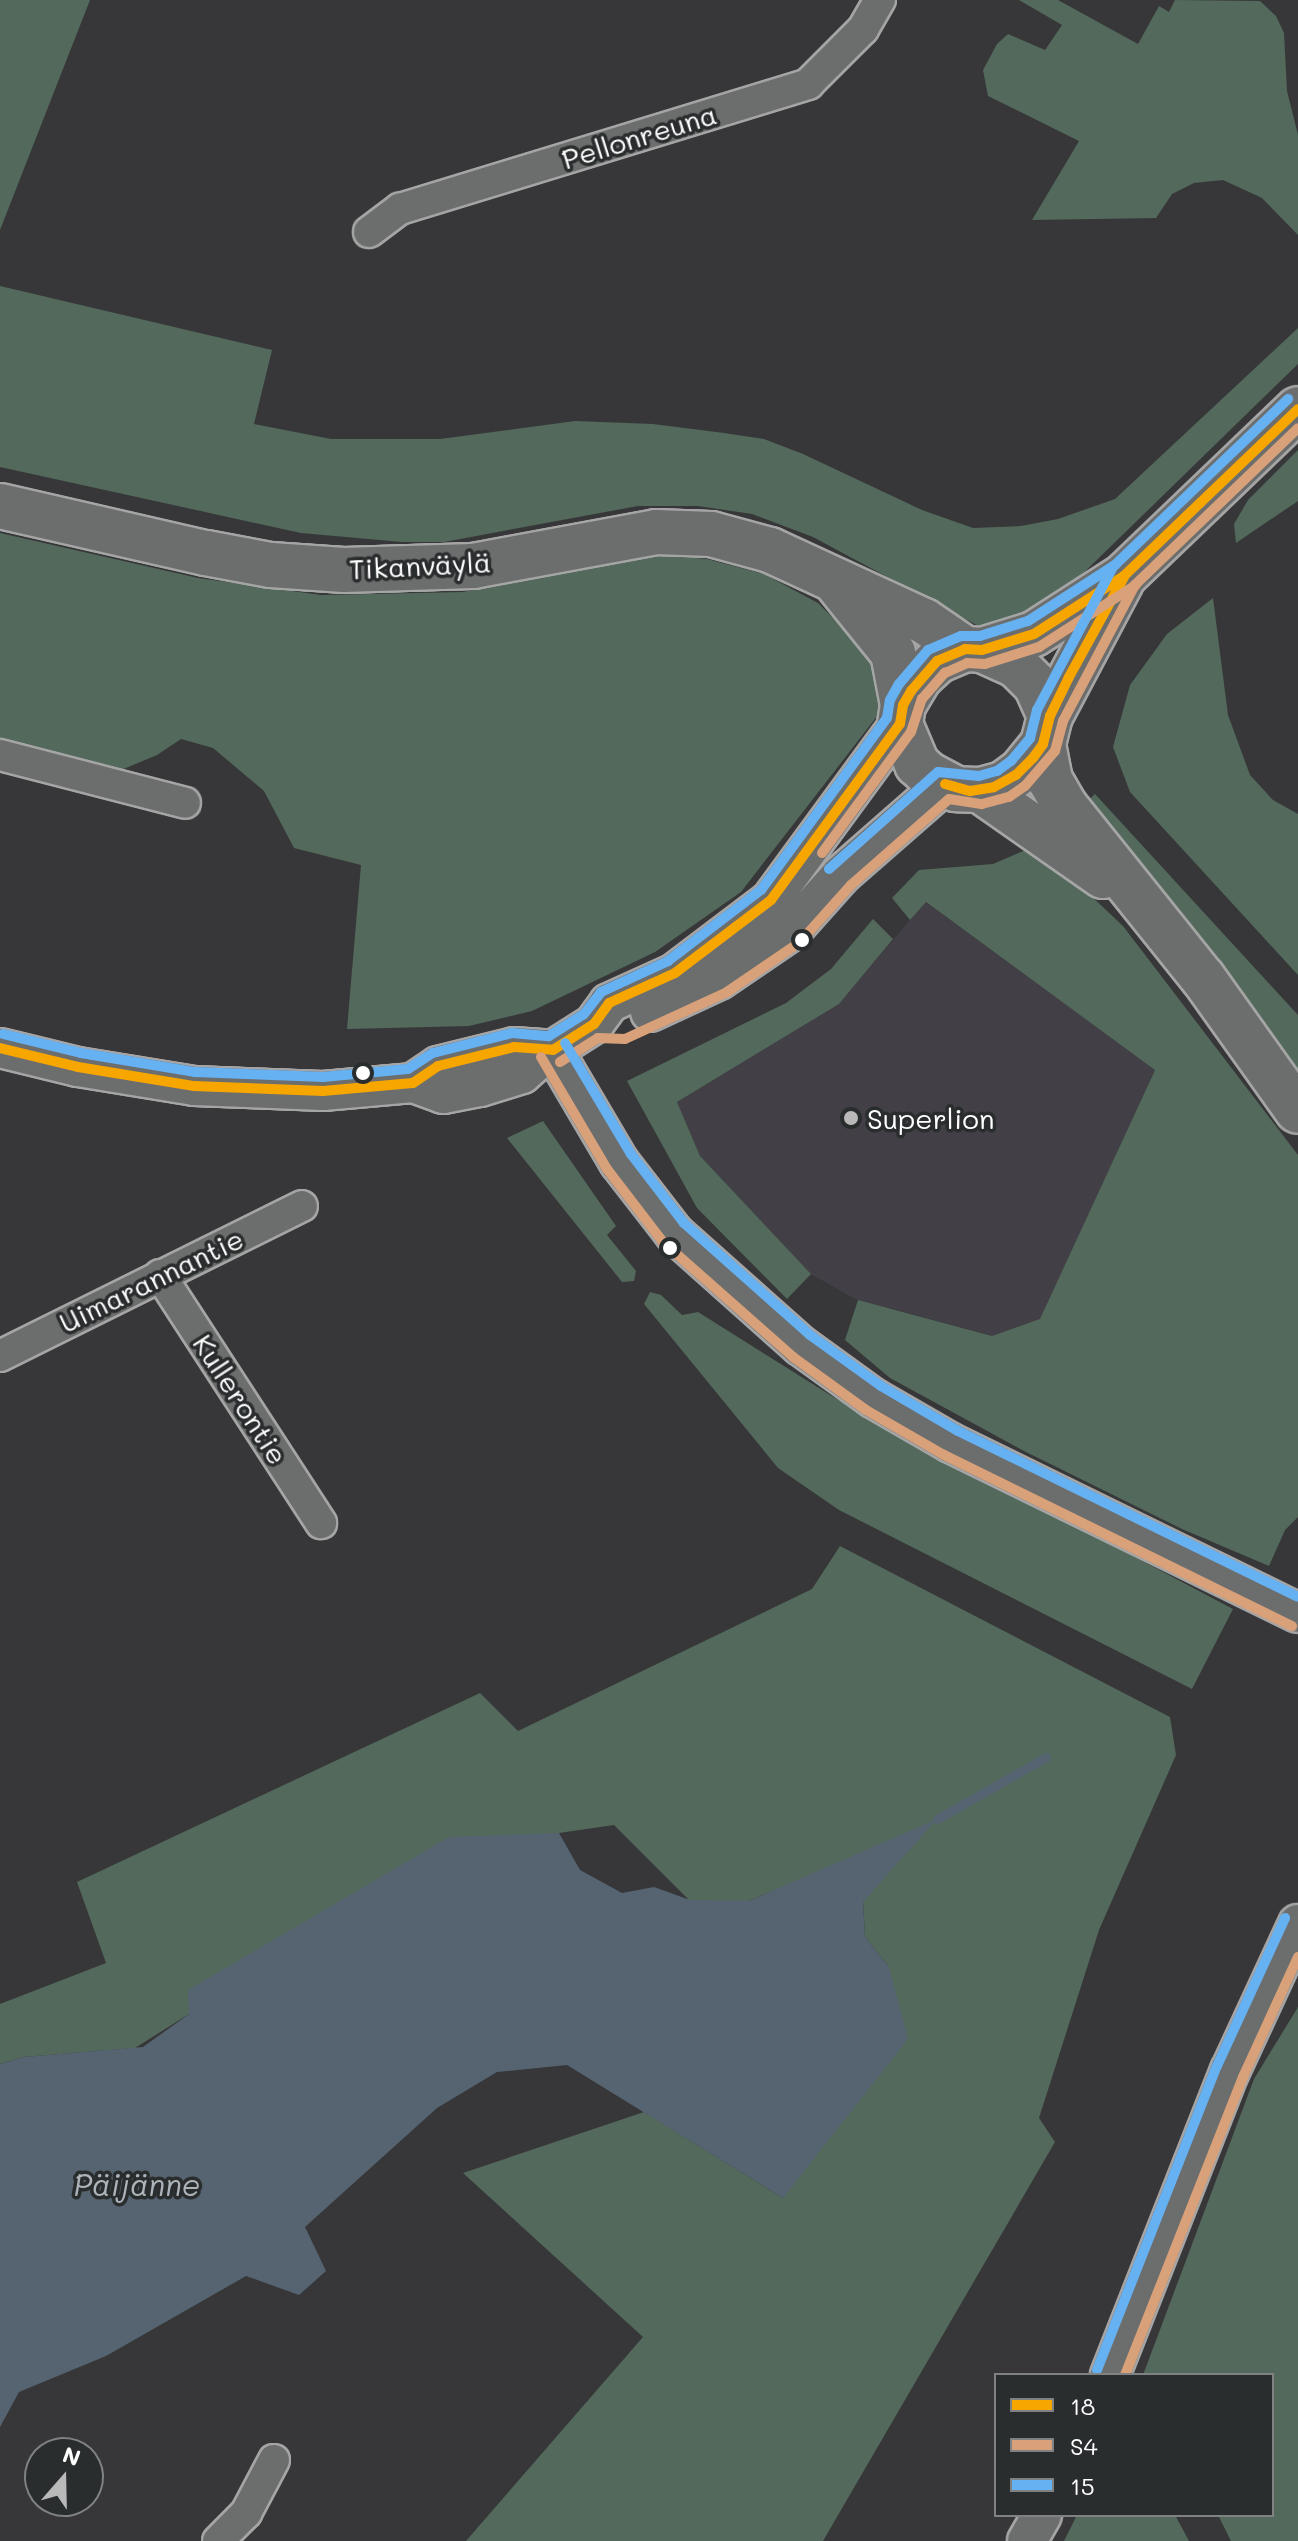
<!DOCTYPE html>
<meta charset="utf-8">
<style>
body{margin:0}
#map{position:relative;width:1298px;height:2541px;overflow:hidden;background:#373739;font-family:Mali,sans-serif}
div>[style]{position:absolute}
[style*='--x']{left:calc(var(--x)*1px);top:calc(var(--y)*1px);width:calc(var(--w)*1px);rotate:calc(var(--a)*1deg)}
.built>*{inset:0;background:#424046}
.green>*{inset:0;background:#52695b}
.water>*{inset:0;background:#556470}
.stream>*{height:9px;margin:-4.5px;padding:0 4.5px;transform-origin:4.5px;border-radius:4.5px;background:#556470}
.roads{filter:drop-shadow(2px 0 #a5a5a6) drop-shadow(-2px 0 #a5a5a6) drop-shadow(0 2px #a5a5a6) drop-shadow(0 -2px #a5a5a6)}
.minor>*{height:30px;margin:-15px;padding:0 15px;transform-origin:15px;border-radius:15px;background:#6c6d6d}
.tertiary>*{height:38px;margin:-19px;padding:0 19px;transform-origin:19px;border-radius:19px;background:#6c6d6d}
.secondary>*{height:44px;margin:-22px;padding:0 22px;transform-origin:22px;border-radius:22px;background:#6c6d6d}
.bus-1>*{height:10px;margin:-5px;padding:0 5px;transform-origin:5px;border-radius:5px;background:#f7a600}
.bus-2>*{height:10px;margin:-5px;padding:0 5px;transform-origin:5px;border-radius:5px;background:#d9a179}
.bus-3>*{height:10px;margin:-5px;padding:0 5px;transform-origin:5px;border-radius:5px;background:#66b1f2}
.dots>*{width:22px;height:22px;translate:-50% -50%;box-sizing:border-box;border:4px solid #2a2d2e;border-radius:50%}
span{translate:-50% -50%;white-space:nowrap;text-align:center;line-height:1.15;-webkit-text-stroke:7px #2a2d2e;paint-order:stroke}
.street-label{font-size:28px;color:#fff}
.poi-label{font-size:28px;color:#fff}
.left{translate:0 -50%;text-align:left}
.water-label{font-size:30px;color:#acb4ba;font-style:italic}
.legend{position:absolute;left:994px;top:2373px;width:280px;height:144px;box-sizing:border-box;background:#2a2d2e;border:2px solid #7f8182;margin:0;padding:10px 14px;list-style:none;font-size:24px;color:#fff}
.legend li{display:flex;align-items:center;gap:16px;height:40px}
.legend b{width:40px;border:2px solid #7f8182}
.north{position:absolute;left:24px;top:2437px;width:80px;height:80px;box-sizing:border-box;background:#2a2d2e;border:2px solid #7f8182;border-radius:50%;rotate:20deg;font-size:22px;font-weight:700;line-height:32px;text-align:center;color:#fff}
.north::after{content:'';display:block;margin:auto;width:28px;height:36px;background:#b9b9ba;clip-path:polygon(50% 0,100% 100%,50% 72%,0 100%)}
</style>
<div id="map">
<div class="built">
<i style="clip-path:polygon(925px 902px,1155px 1069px,1041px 1319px,992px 1336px,890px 1308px,866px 1305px,811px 1274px,700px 1156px,677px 1102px,839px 1004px)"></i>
</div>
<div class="green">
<i style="clip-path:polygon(0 0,90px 0,0 230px)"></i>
<i style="clip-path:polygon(1019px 0,1058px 0,1138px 44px,1159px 6px,1169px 12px,1175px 0,1260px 1px,1276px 16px,1284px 33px,1287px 91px,1298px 135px,1298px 235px,1262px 198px,1223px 180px,1194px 183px,1172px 194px,1156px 218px,1032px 220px,1079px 141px,988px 96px,983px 70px,997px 44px,1008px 34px,1045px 50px,1062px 25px)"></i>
<i style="clip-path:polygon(0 286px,272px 350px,254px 424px,331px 439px,440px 439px,575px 421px,653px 424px,724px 433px,764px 439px,803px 454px,922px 510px,973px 528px,1021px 526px,1058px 519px,1115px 499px,1298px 328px,1298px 364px,1029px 626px,982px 628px,813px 537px,752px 514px,698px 506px,638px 506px,444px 542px,402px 542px,301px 533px,0 467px)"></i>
<i style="clip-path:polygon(1298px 450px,1298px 501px,1236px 543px,1234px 524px,1248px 500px)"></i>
<i style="clip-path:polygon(0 533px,198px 578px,321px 595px,463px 592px,662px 555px,707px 559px,764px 574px,818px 603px,878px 663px,884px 696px,878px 715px,741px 892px,655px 952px,532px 1011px,469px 1026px,347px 1029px,361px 865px,294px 848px,264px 791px,213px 748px,181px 739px,157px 755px,114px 773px,0 743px)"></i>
<i style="clip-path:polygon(1213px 598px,1228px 715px,1250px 775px,1273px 800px,1298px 814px,1298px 975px,1130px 792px,1113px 747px,1130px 685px,1167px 634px)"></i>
<i style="clip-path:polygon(1095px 794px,1298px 1015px,1298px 1078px,1082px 806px)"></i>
<i style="clip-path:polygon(1037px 845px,1123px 926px,1298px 1155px,1298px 1517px,1285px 1530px,1269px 1566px,1182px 1529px,1024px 1451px,890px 1378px,845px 1340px,858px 1300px,992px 1336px,1040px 1319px,1155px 1070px,926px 902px,910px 920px,892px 898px,919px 870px,993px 864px)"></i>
<i style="clip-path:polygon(873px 919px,893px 939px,839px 1004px,677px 1102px,700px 1156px,811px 1274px,787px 1299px,697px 1208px,627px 1081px,786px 1003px,831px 969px)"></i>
<i style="clip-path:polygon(543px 1121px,616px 1226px,607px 1235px,636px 1271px,634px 1281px,622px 1282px,507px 1138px)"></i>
<i style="clip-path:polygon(650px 1292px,661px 1295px,682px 1315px,698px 1312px,835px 1398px,1233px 1609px,1192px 1689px,839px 1510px,778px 1468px,644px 1304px)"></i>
<i style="clip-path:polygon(840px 1546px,1170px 1717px,1176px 1755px,1099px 1930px,1039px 2118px,1055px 2142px,823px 2541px,466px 2541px,643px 2337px,463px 2173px,644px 2112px,783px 2198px,889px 1967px,865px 1937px,863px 1901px,935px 1821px,749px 1901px,690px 1901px,614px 1825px,559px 1833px,189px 2014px,135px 2048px,24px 2057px,0 2064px,0 2004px,106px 1963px,77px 1882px,480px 1693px,518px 1731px,812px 1589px)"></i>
<i style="clip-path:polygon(1298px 2007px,1298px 2541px,1231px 2541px,1218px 2515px,1272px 2515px,1272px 2375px,1143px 2375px,1254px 2079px)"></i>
<i style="clip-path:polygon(1077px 2515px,1175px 2515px,1189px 2541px,1064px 2541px)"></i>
</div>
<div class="water">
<i style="clip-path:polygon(937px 1819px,863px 1902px,865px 1937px,889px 1967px,908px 2039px,783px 2198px,567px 2065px,497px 2072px,437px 2108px,305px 2227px,326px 2271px,299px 2295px,246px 2276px,106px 2356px,19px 2392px,0 2427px,0 2064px,24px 2057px,143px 2047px,189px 2014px,188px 1990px,449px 1837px,559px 1833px,580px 1870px,622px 1893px,654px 1887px,690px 1900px,749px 1901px)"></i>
</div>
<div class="stream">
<i style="--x:937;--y:1819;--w:125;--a:-29.6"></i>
</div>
<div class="roads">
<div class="minor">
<i style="--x:369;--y:232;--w:39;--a:-37"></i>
<i style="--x:400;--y:209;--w:427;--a:-17"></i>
<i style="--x:808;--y:84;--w:78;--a:-45"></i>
<i style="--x:863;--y:29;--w:34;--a:-60"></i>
<i style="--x:0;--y:755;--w:191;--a:14.5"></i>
<i style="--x:160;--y:1275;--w:296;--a:57"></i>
<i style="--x:0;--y:1356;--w:337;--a:-26.4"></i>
<i style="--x:218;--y:2541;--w:40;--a:-45"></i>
<i style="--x:246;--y:2513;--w:60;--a:-62.2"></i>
</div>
<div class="tertiary">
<i style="--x:650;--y:1012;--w:76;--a:-24.9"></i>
<i style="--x:719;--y:980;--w:87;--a:-34.2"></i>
<i style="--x:791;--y:931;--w:75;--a:-48.2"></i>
<i style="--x:841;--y:875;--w:138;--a:-41.2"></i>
<i style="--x:0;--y:1048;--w:80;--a:13.7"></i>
<i style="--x:78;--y:1067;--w:118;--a:9.3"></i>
<i style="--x:194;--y:1086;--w:129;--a:2.2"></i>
<i style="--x:323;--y:1091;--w:90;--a:-5.1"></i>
<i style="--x:413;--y:1083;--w:30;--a:-34"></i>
<i style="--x:438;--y:1066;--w:78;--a:-14"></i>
<i style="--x:514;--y:1047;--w:39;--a:4"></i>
<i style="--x:553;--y:1050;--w:49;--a:-32.4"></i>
<i style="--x:594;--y:1024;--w:26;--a:-54"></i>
<i style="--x:609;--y:1003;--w:72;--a:-24.4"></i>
<i style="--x:675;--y:973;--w:121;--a:-37.2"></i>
<i style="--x:771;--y:900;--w:218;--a:-53.8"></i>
<i style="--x:553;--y:1050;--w:130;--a:59.5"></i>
<i style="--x:619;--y:1162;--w:90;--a:52.2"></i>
<i style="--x:674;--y:1233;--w:170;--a:41.7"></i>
<i style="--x:801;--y:1346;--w:89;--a:35.8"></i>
<i style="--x:873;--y:1398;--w:90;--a:30"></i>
<i style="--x:951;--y:1443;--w:386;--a:26.1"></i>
<i style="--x:413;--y:1083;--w:32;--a:20"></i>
<i style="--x:443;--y:1094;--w:38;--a:-11"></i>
<i style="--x:480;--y:1087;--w:44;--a:-17.2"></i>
<i style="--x:522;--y:1074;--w:31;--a:-42"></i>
<i style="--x:1110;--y:2375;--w:327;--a:-68.5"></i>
<i style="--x:1230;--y:2071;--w:162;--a:-65.2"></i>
<i style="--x:1027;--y:2541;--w:30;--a:-60"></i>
</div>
<div class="secondary">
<i style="--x:0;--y:506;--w:211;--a:12.9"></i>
<i style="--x:206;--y:553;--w:66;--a:10.5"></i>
<i style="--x:271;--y:565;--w:73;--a:3.9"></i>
<i style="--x:344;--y:570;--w:129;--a:-1.8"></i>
<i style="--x:473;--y:566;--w:186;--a:-10.5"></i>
<i style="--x:656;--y:532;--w:55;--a:2.1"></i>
<i style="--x:711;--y:534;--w:61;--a:15.2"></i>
<i style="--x:770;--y:550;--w:170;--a:24.8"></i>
<i style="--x:924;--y:621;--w:50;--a:34.3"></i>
<i style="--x:839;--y:586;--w:86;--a:51.1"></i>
<i style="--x:893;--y:653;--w:53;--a:79.1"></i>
<i style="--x:965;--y:649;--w:17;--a:3"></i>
<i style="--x:982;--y:650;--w:37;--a:24"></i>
<i style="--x:1016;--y:665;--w:28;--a:45"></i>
<i style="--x:1036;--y:685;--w:34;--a:66"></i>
<i style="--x:1050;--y:716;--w:29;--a:104"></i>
<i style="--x:1043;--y:744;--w:35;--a:129"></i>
<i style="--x:1021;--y:771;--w:22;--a:144"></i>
<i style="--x:1003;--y:784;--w:24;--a:165"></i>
<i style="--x:980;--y:790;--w:24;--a:-178"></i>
<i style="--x:956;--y:789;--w:32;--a:-152"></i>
<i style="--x:928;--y:774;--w:15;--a:-138"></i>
<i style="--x:917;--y:764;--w:43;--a:-113"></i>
<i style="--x:900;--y:724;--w:19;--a:-81"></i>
<i style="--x:903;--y:705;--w:33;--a:-59"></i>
<i style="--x:920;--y:677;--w:23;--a:-43"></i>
<i style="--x:937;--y:661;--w:30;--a:-23"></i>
<i style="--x:982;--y:650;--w:54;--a:-17.1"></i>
<i style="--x:1034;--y:634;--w:107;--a:-32.8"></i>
<i style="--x:1124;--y:576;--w:241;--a:-43.8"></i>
<i style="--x:1050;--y:716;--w:152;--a:-62.1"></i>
<i style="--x:1043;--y:744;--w:37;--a:79"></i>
<i style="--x:1050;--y:780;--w:30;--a:60"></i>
<i style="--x:1065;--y:806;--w:221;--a:51.3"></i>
<i style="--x:1203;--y:978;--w:163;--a:54.5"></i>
<i style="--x:980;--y:790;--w:150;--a:35"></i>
</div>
</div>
<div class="bus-1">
<i style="--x:945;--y:784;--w:26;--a:16"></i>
<i style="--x:970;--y:791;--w:24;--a:-9"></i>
<i style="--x:994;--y:787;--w:25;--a:-29"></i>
<i style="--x:1016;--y:775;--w:24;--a:-45"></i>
<i style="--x:1033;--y:758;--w:17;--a:-54"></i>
<i style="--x:1043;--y:744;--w:29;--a:-76"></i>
<i style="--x:1050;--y:716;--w:43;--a:-64"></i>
<i style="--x:1069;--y:677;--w:114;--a:-61.2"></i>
<i style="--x:0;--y:1048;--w:80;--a:13.7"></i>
<i style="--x:78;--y:1067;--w:118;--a:9.3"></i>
<i style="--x:194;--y:1086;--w:129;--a:2.2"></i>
<i style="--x:323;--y:1091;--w:90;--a:-5.1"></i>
<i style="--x:413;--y:1083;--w:30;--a:-34"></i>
<i style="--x:438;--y:1066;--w:78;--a:-14"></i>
<i style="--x:514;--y:1047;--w:39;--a:4"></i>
<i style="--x:553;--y:1050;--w:49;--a:-32.4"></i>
<i style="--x:594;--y:1024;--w:26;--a:-54"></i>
<i style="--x:609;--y:1003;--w:72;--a:-24.4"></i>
<i style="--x:675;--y:973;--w:121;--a:-37.2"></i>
<i style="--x:771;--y:900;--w:218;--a:-53.8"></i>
<i style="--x:900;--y:724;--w:19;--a:-81"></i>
<i style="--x:903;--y:705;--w:16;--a:-60"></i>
<i style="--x:911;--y:691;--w:40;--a:-49"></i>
<i style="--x:937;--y:661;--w:30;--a:-23"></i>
<i style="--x:965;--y:649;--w:17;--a:3"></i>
<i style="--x:982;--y:650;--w:54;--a:-17.1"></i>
<i style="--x:1034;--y:634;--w:107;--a:-32.8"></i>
<i style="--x:1124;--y:576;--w:241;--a:-43.8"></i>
</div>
<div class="bus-2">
<i style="--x:822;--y:853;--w:150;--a:-53.7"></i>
<i style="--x:911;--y:732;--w:35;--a:-72"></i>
<i style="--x:922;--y:699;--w:35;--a:-49"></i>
<i style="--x:945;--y:673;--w:24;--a:-24"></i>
<i style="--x:967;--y:663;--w:18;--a:3"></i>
<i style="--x:985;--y:664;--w:57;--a:-17.5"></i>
<i style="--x:1039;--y:647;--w:115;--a:-32.6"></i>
<i style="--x:541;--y:1057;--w:130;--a:59.5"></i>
<i style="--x:607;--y:1169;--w:92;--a:52.5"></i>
<i style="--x:663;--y:1242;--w:174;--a:41.5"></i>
<i style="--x:793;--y:1357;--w:90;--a:36"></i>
<i style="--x:866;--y:1410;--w:90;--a:30"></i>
<i style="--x:944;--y:1455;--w:388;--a:26.2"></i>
<i style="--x:560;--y:1062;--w:45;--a:-32.3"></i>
<i style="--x:598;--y:1038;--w:27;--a:2"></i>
<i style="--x:625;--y:1039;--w:112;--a:-24.7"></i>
<i style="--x:727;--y:992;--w:88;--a:-34.4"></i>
<i style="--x:800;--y:942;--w:76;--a:-48.2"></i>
<i style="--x:851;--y:885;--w:130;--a:-41.3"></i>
<i style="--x:949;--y:799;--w:33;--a:9"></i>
<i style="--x:982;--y:804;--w:28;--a:-15"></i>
<i style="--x:1009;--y:797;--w:19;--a:-35"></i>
<i style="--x:1025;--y:786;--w:46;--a:-49.4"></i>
<i style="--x:1055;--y:751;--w:31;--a:-75"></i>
<i style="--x:1063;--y:721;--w:154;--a:-62.1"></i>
<i style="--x:1135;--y:585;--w:226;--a:-43.9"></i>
<i style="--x:1125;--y:2375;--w:321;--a:-68.4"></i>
<i style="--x:1243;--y:2077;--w:132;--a:-65.4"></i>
</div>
<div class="bus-3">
<i style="--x:829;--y:869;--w:146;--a:-41.7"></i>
<i style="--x:938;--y:772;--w:41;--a:5.6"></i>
<i style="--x:979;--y:776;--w:19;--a:-16"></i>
<i style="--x:997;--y:771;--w:17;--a:-36"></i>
<i style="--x:1011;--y:761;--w:30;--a:-50"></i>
<i style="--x:1030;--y:738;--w:29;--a:-76"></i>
<i style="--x:1037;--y:710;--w:160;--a:-62"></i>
<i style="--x:3;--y:1034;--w:80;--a:13.7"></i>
<i style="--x:81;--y:1053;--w:116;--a:9.5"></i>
<i style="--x:195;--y:1072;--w:128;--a:2.2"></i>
<i style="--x:323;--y:1077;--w:85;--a:-5.4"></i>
<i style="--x:408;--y:1069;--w:30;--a:-33"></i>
<i style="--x:433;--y:1053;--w:81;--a:-14.2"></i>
<i style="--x:512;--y:1033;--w:37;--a:5"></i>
<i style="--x:549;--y:1036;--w:41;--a:-32.2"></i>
<i style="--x:584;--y:1014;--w:28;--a:-52"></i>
<i style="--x:601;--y:992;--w:74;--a:-24.8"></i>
<i style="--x:668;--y:961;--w:117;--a:-37.4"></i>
<i style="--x:761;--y:890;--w:213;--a:-53.8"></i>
<i style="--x:887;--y:718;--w:18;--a:-81"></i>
<i style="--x:890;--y:700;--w:18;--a:-61"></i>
<i style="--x:899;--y:684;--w:45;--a:-49.5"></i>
<i style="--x:928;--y:650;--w:36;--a:-23"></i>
<i style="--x:961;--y:636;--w:19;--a:0"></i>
<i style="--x:980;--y:636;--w:50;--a:-17.4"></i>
<i style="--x:1028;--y:621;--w:103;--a:-32.8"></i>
<i style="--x:1115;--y:565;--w:240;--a:-43.8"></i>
<i style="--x:565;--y:1043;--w:129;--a:59.3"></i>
<i style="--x:631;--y:1154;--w:87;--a:52.5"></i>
<i style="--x:684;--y:1223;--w:169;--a:41.6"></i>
<i style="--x:810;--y:1335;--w:87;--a:35.7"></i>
<i style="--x:881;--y:1386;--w:89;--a:30.3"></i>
<i style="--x:958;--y:1431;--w:378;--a:26"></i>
<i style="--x:1097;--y:2370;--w:327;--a:-68.5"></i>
<i style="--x:1217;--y:2066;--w:163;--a:-65.3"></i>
</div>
<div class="dots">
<i style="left:802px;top:940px;background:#fff"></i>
<i style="left:363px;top:1073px;background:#fff"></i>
<i style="left:851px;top:1118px;background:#b9b9ba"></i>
<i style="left:670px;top:1248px;background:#fff"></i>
</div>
<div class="street-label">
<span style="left:639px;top:136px;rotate:-17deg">Pellonreuna</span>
<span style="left:420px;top:565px;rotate:-3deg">Tikanväylä</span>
<span style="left:151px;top:1280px;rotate:-26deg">Uimarannantie</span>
<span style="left:241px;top:1399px;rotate:57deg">Kullerontie</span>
</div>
<div class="poi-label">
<span class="left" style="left:867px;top:1118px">Superlion</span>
</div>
<div class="water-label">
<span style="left:137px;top:2184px">Päijänne</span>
</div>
<ul class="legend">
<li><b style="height:10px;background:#f7a600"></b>18</li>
<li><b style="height:10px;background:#d9a179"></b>S4</li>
<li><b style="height:10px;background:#66b1f2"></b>15</li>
</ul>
<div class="north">N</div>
</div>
